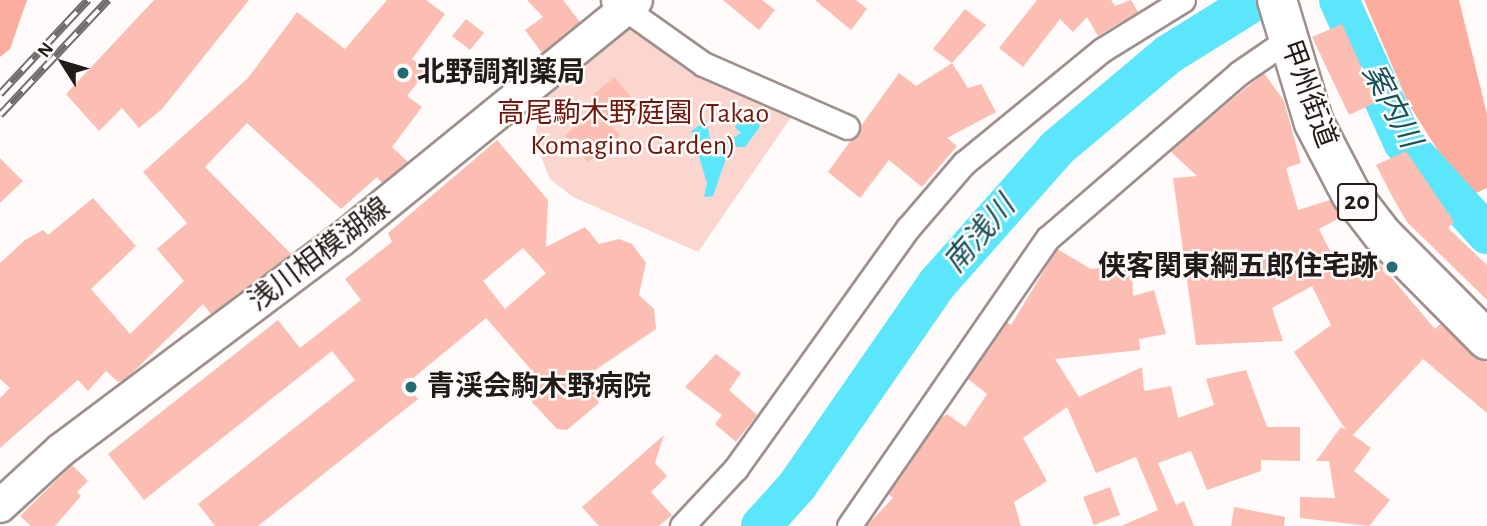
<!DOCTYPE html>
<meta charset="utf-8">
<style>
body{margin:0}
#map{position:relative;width:1487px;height:526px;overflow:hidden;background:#fefbfa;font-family:"Alegreya Sans","Noto Sans JP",sans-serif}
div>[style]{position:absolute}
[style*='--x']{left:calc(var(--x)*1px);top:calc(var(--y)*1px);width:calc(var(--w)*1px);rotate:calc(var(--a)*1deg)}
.green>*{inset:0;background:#fbd6ce}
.forest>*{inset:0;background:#fdad9d}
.water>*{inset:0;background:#5be6fc}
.river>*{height:40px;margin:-20px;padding:0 20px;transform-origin:20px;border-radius:20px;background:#5be6fc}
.building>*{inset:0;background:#fcbeb2}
.roads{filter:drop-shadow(2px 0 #9e908d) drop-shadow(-2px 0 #9e908d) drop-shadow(0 2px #9e908d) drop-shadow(0 -2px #9e908d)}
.street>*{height:23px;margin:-11.5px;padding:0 11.5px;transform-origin:11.5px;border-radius:11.5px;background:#fff}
.secondary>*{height:32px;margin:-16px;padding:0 16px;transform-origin:16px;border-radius:16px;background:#fff}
.highway>*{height:38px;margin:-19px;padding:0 19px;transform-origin:19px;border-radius:19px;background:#fff}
.rail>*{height:8px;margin-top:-4px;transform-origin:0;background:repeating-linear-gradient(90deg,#fefbfa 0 16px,#706b6a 0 32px);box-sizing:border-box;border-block:2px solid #706b6a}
.dots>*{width:19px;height:19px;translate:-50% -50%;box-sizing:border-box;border:4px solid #fefbfa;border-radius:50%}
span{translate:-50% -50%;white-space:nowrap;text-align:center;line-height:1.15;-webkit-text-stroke:5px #fefbfa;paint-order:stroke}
.shield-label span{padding:2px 5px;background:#fefbfa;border:2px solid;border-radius:5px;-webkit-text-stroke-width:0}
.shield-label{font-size:26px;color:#211b1a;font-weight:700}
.poi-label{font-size:28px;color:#211b1a;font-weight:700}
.left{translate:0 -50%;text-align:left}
.right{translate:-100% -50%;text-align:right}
.street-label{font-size:28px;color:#211b1a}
.park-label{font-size:28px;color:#6e170b}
.water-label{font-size:30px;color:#15515a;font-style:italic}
.north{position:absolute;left:28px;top:28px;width:70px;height:70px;-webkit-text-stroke:5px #fefbfa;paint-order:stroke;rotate:307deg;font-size:19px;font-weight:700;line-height:28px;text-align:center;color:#211b1a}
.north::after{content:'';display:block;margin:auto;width:24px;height:32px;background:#211b1a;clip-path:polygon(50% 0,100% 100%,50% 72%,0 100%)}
</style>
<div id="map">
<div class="green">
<i style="clip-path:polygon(628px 21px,697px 70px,792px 116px,698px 252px,573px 197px,550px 179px,535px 142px,540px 97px)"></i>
</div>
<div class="forest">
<i style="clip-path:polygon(0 0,27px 0,10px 49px,0 57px)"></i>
<i style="clip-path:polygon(1364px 0,1459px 0,1487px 114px,1487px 188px,1467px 197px,1408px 103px)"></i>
</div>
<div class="water">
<i style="clip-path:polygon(743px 114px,760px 121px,759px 128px,745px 147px,730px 147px,713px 196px,704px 197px,707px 183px,691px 131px,707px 120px,710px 141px,722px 145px,741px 133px,735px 127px)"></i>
</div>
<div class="river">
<i style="--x:1339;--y:0;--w:156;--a:65.7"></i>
<i style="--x:1403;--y:142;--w:125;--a:47.6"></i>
<i style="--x:761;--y:526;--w:54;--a:-48"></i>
<i style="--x:797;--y:486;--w:244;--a:-55.3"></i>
<i style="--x:936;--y:285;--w:183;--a:-48.5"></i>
<i style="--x:1057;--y:148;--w:146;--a:-40"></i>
<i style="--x:1169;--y:54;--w:102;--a:-31.8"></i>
</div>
<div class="building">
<i style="clip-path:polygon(154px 0,249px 0,162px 109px,139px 128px,122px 108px,99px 131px,66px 94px)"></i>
<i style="clip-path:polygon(387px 0,426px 0,445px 14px,412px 59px,427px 70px,407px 96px,422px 107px,392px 147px,408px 162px,382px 183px,377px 177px,341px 209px,247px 123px,205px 167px,291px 254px,211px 314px,203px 304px,126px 379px,118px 382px,106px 371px,88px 391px,78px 380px,0 448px,0 398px,10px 388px,0 379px,0 263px,25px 240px,43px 230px,48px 235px,93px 198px,136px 246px,91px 289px,130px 334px,184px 281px,157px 249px,187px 223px,143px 172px,248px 78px,297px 12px,345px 49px)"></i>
<i style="clip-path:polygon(527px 0,563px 0,580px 22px,542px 53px,525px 30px,543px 17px)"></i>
<i style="clip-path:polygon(723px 0,762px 0,775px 10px,759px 30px)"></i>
<i style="clip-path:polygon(815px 0,856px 0,867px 9px,851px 30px)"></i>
<i style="clip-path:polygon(1037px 0,1111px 0,1115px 6px,1131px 0,1138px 12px,1098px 36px,1087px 17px,1073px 32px,1060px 19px,1023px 67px,999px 48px)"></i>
<i style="clip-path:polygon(965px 9px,986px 25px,952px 63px,968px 88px,981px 84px,996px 112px,947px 138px,957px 146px,922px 187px,889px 160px,860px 198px,828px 172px,899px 73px,916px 86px,952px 63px,933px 49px)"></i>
<i style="clip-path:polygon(466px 19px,484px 33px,470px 50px,452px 36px)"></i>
<i style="clip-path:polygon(1342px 24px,1377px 102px,1349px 115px,1312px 37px)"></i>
<i style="clip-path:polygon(1264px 73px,1284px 101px,1301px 163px,1286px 168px,1298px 210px,1330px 200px,1341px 217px,1319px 229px,1345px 281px,1374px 257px,1435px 329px,1440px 324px,1487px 363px,1487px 413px,1423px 359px,1353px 435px,1371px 448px,1354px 471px,1390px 500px,1369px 526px,1300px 518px,1300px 497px,1335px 498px,1329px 461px,1316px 461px,1341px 427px,1346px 430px,1294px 352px,1331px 325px,1312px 286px,1272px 308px,1283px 341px,1196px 345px,1173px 178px,1197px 176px,1170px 151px)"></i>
<i style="clip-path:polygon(614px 77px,638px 105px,612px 126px,620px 136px,588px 162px,565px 135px,600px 105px,592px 96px)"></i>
<i style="clip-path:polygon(evenodd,497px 140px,548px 200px,546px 247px,585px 227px,599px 244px,619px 239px,632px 244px,646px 263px,639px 295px,654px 309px,656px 329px,588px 375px,599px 403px,567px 430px,557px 429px,531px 401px,542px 382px,486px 318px,406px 384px,418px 399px,258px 526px,215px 526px,198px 504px,355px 380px,332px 351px,144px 500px,108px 454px,278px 320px,300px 348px,361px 300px,345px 279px,392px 242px,388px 233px,497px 140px,523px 248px,546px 273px,505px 309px,483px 281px,523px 248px)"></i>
<i style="clip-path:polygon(1406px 151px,1454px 222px,1448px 228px,1487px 265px,1487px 300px,1407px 222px,1393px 198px,1376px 165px)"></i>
<i style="clip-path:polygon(0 158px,23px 181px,0 203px)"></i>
<i style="clip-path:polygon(1057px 249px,1091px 269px,1132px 265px,1133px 296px,1154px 290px,1166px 334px,1139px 339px,1140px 350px,1055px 359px,1079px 397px,1142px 367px,1144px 391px,1171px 386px,1178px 418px,1214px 405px,1206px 379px,1246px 370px,1267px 427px,1300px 427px,1300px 461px,1261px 460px,1261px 471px,1207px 490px,1191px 451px,1158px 463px,1176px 505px,1184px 501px,1194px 526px,1121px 526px,1158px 510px,1136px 457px,1096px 473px,1067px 407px,1023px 438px,1047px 481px,1014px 502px,1021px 526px,866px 526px,893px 498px,888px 494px,940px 419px,947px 414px,965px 427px,987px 394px,968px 379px,1007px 322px,1011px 325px)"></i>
<i style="clip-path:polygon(716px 354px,741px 373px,729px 390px,757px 415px,736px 442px,715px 424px,722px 415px,685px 387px)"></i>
<i style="clip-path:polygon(664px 435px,655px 463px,667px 476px,651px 492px,672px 515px,659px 526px,599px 526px,582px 507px)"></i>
<i style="clip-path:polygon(72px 465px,88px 481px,77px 492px,81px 496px,55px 526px,31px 526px,20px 516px)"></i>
<i style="clip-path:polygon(1110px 487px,1120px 515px,1094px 525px,1083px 497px)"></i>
<i style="clip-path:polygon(1234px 507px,1285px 517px,1284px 526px,1231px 526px)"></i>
</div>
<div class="roads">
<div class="street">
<i style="--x:613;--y:0;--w:110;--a:35.4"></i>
<i style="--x:703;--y:64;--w:157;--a:23.6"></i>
<i style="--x:682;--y:526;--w:79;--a:-47"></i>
<i style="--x:736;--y:468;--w:295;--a:-54.4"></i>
<i style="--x:908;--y:228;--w:86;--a:-49.3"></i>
<i style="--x:964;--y:163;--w:178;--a:-39.3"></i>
<i style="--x:1102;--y:50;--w:95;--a:-31.7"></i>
<i style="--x:849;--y:526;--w:350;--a:-55.4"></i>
<i style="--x:1048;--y:238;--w:252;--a:-40.8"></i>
<i style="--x:1239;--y:73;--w:58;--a:-34.5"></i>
</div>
<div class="secondary">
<i style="--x:0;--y:506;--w:83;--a:-42.6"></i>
<i style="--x:61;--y:450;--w:350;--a:-36.9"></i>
<i style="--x:341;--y:240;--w:380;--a:-39.1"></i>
</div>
<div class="highway">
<i style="--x:1277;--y:0;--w:128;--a:73.3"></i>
<i style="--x:1314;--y:123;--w:80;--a:62.5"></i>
<i style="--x:1351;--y:194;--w:51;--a:52.2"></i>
<i style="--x:1382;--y:234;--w:149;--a:45.3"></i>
</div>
</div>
<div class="rail">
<i style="--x:0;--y:94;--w:129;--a:-46.9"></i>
<i style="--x:0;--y:115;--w:158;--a:-46.8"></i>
</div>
<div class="dots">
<i style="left:403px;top:73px;background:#236c77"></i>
<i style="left:1392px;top:267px;background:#236c77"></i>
<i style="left:411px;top:387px;background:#236c77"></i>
</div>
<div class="shield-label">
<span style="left:1357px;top:202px">20</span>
</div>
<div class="poi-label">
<span class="left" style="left:417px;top:73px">北野調剤薬局</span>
<span class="right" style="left:1378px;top:267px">侠客関東綱五郎住宅跡</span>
<span class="left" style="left:427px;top:387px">青渓会駒木野病院</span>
</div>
<div class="street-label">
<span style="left:1308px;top:94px;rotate:70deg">甲州街道</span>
<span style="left:320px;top:255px;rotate:-37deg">浅川相模湖線</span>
</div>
<div class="park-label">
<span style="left:633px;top:130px">高尾駒木野庭園 (Takao<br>Komagino Garden)</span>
</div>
<div class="water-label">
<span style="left:1391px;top:106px;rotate:62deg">案内川</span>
<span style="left:980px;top:235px;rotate:-49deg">南浅川</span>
</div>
<div class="north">N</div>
</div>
